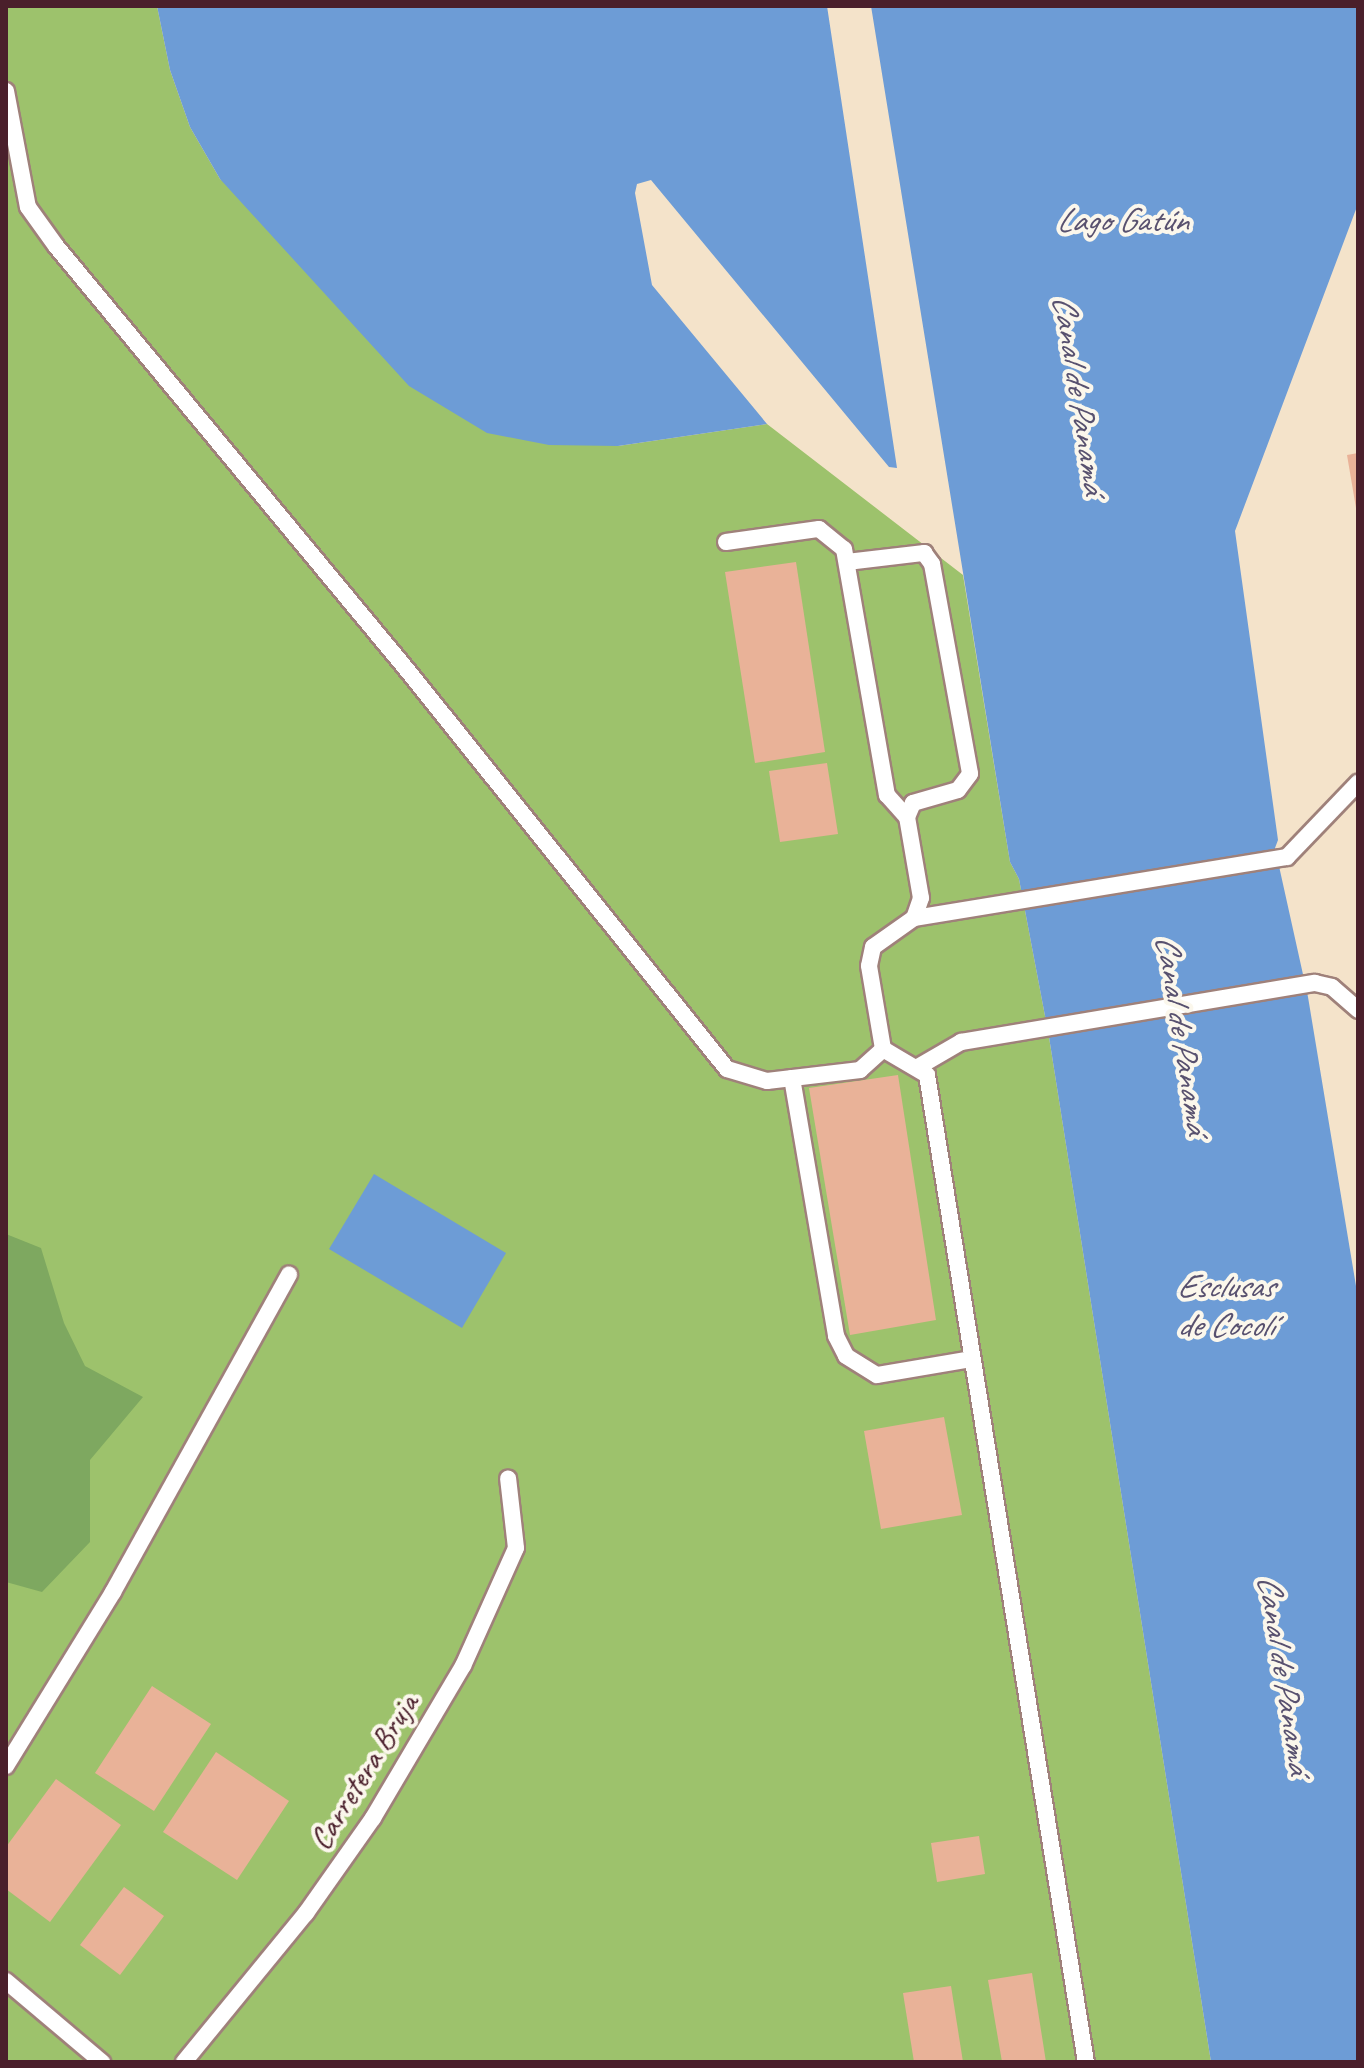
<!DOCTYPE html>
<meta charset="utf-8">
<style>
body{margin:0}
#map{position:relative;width:1364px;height:2068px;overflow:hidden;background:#f4e3ca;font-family:Caveat,sans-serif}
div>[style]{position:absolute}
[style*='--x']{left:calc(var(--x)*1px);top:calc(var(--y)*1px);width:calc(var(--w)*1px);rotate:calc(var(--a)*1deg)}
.green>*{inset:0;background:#9dc26c}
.forest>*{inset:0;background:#7ea860}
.water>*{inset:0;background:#6d9cd6}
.building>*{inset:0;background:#e9b298}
.roads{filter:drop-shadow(2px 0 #9f817a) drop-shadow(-2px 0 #9f817a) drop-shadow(0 2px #9f817a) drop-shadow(0 -2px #9f817a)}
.lane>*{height:16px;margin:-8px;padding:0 8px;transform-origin:8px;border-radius:8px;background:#fff}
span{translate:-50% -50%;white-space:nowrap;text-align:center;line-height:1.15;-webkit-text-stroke:8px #fbf7ec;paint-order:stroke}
.street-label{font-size:32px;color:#4a1f2b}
.water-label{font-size:34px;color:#58516f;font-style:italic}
.frame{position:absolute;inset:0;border:8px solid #4a1f2b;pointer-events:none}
</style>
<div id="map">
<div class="green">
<i style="clip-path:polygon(6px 6px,157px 6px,170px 70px,190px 127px,220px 179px,618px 446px,767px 424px,963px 575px,1010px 862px,1019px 879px,1049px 1037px,1211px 2062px,6px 2062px)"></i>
</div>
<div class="forest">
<i style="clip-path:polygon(6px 1234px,41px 1248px,64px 1323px,85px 1366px,143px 1397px,90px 1460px,90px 1542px,42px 1592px,6px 1582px)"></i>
</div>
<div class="water">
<i style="clip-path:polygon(157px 6px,827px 6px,897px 468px,889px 467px,651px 180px,637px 184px,635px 193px,652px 285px,767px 424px,618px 446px,549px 445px,487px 433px,409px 386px,220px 179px,190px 127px,170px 70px)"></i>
<i style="clip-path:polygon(871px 6px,1358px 6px,1358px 204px,1235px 531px,1278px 840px,1275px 848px,1308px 997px,1358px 1298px,1358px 2062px,1211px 2062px,1049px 1037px,1019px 879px,1010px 862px)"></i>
<i style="clip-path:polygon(374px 1174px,506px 1253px,462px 1328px,329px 1249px)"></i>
</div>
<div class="building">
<i style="clip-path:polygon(1358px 453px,1358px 508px,1356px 508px,1347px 455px)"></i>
<i style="clip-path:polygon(796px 562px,825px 752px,755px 763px,725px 572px)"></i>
<i style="clip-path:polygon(827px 763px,838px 834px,780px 842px,769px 771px)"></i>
<i style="clip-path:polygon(898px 1075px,936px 1320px,850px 1335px,809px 1088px)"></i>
<i style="clip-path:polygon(944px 1417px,962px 1515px,881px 1529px,864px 1431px)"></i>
<i style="clip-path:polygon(152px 1686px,211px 1724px,154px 1811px,95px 1773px)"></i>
<i style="clip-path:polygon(216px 1752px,289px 1801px,237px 1880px,163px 1832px)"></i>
<i style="clip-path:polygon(56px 1779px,121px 1825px,50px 1922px,6px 1889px,6px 1847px)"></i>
<i style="clip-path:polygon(979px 1836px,985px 1874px,937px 1882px,931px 1843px)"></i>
<i style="clip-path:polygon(124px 1887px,164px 1916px,120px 1975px,80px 1945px)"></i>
<i style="clip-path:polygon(1032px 1973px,1046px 2062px,1002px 2062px,988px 1980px)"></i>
<i style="clip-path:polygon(951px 1986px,963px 2062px,914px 2062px,903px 1993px)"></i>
</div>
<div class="roads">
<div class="lane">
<i style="--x:6;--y:91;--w:118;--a:79.3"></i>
<i style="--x:28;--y:207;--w:48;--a:54.3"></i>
<i style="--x:56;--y:246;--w:552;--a:50.37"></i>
<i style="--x:408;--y:671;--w:510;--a:51.29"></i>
<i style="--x:727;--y:1069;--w:42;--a:16.7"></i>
<i style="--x:767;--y:1081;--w:94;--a:-6.7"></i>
<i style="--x:860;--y:1070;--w:31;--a:-42"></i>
<i style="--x:726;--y:542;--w:94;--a:-8"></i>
<i style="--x:819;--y:529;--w:32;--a:39"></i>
<i style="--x:844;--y:549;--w:250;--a:80.1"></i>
<i style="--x:887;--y:795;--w:30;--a:48"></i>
<i style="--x:847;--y:562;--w:78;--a:-6.7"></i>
<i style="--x:924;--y:553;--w:14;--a:54"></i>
<i style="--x:932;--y:564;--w:213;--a:79.7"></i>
<i style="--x:970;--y:774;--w:20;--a:127"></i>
<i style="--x:958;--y:790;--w:47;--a:163.9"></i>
<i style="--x:913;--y:803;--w:15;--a:113"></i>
<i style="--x:907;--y:817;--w:82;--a:80.2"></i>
<i style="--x:921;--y:898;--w:21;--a:109"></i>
<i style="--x:914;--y:918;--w:50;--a:144.7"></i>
<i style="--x:873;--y:947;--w:19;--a:102"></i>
<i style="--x:869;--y:966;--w:84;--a:80.4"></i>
<i style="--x:883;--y:1049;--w:51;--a:30.6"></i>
<i style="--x:927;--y:1075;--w:1000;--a:80.85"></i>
<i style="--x:914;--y:918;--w:378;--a:-9.3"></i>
<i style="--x:1287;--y:857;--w:103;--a:-46.2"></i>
<i style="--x:918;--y:1067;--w:50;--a:-30.2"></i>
<i style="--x:961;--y:1042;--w:359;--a:-9.5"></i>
<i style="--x:1315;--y:983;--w:17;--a:13"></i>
<i style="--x:1332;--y:987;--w:35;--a:41"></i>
<i style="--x:792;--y:1078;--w:262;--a:80.3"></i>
<i style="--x:836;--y:1336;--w:22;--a:63"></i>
<i style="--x:846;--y:1356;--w:36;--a:32"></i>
<i style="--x:877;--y:1375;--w:96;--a:-9.6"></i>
<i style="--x:6;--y:1766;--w:204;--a:-58.4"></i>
<i style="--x:113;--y:1592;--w:363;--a:-61"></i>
<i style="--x:6;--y:1981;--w:126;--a:40.2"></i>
<i style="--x:184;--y:2062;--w:193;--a:-50.7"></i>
<i style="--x:306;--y:1913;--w:116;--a:-54.8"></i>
<i style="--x:373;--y:1818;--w:177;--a:-59.4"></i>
<i style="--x:463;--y:1666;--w:129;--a:-65.8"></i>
<i style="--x:516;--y:1548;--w:70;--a:-96.5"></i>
</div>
</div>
<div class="street-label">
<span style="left:364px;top:1772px;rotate:-58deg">Carretera Bruja</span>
</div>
<div class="water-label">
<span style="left:1122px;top:220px">Lago Gatún</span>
<span style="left:1080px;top:394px;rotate:81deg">Canal de Panamá</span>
<span style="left:1183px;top:1034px;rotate:81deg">Canal de Panamá</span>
<span style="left:1225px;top:1305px">Esclusas<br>de Cocolí</span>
<span style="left:1285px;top:1674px;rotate:81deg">Canal de Panamá</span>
</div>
<div class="frame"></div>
</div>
